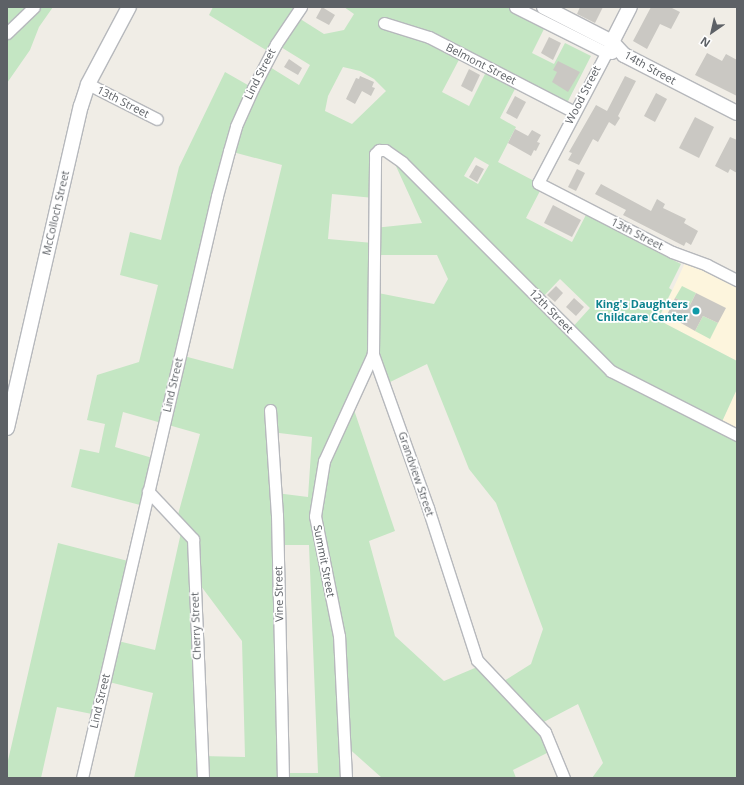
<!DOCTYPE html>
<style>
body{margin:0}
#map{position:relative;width:744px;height:785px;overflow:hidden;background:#f0ede6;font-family:"Open Sans",sans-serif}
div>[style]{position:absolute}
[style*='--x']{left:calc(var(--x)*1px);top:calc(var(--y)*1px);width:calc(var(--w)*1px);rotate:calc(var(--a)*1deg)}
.commercial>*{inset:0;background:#fdf5dd}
.green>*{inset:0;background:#c4e6c3}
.building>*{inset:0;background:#cac8c3}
.roads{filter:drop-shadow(1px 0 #b6b8bc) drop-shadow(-1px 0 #b6b8bc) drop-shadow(0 1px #b6b8bc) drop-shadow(0 -1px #b6b8bc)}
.minor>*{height:11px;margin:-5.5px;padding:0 5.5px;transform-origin:5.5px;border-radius:5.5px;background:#fff}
.tertiary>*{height:14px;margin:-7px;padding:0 7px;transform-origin:7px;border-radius:7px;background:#fff}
.dots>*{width:11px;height:11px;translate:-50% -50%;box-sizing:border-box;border:2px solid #fff;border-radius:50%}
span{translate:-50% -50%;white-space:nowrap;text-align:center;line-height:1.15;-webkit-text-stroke:3.5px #fff;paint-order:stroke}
.street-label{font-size:11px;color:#5d6166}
.culture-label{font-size:11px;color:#0d838f;font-weight:700}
.right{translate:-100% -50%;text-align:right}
.frame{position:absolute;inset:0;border:8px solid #5d6166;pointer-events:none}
.north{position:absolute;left:692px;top:12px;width:40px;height:40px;-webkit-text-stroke:3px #fff;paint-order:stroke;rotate:214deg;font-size:11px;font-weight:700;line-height:16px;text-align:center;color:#5d6166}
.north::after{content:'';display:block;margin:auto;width:14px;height:18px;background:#5d6166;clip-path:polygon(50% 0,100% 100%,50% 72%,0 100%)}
</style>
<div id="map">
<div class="commercial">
<i style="clip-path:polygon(690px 258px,737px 280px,737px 361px,666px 324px,660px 317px,684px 265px)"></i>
<i style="clip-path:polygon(737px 389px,737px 435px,720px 426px)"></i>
</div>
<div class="green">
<i style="clip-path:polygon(7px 7px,53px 7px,39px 27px,30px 50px,7px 83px)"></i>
<i style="clip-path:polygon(evenodd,213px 7px,301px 7px,294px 15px,324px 34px,344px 30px,354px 14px,344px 7px,515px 7px,547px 23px,532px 53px,554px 64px,565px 43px,591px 56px,565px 107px,518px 83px,500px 118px,516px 127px,498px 162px,538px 183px,541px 189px,526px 218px,572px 242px,589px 209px,651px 241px,648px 247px,681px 264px,669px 288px,672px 290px,661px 313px,660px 317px,662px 321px,666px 324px,737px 361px,737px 389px,720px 426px,737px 435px,737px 778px,592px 778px,603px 763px,578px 704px,538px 725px,553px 750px,513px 770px,516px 778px,382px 778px,345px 745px,346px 778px,134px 778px,153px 693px,105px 681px,97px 715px,57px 707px,41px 778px,7px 778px,7px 765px,58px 543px,132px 562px,114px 640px,155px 650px,182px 528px,176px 522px,200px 434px,123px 412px,115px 447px,156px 459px,144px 506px,71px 487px,80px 449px,99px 453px,105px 424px,87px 420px,97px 375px,139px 362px,158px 285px,120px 275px,130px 232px,161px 240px,179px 167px,225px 72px,253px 88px,265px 64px,299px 85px,310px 65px,276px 44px,271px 53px,261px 47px,209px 15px,213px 7px,462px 54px,488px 68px,469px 106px,442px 92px,462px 54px,213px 7px,343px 67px,360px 71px,374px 79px,386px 91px,352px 124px,325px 111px,328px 96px,343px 67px,213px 7px,379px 150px,390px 153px,422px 223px,374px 228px,373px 243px,328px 239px,332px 194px,374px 198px,379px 150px,213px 7px,229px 151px,282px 165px,233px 369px,180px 355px,229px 151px,213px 7px,475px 157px,489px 165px,478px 184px,464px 176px,475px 157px,213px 7px,374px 255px,437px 255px,448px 279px,434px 304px,373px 292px,374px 255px,213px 7px,560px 279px,590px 308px,570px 330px,540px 300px,560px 279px,213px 7px,373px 355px,384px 385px,427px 364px,469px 469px,496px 503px,543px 629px,531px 664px,499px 684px,482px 665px,444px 681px,395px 636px,369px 541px,395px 531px,351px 401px,373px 355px,213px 7px,271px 432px,312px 437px,308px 497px,276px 493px,271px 432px,213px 7px,278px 545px,309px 545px,318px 773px,283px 773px,278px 545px,213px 7px,195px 578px,242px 641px,245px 757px,202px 756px,195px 578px)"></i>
<i style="clip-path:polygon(682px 286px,696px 293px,690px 305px,675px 298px)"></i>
<i style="clip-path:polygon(703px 316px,718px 323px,710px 339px,695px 331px)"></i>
</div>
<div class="building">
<i style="clip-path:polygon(322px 7px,335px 15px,329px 25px,316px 18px)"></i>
<i style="clip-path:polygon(580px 7px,603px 7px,595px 23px,577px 14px)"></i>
<i style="clip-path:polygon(651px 7px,670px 7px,680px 12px,671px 29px,660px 24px,647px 49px,633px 41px)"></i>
<i style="clip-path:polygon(549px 37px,561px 43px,553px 60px,541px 53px)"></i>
<i style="clip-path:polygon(707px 53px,722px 61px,726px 54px,737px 60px,737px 96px,695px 75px)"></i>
<i style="clip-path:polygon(289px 59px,302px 68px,298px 75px,284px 67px)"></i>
<i style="clip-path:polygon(558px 61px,580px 72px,568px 92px,552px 82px,557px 72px,553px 70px)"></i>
<i style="clip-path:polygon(469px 69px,480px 75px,472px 92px,461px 86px)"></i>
<i style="clip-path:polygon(360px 76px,374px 82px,372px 87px,375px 88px,371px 96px,362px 91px,355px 104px,346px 99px,356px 78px,359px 79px)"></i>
<i style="clip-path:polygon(625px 76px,636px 81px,618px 116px,620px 118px,615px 126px,609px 122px,598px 142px,593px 139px,579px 165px,568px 160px,572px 153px,569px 152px,596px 105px,607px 111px)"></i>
<i style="clip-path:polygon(656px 93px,667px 99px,655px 122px,644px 116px)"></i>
<i style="clip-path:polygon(515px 96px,526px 102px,517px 119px,506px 113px)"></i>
<i style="clip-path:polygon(695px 117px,714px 127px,699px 158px,679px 148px)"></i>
<i style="clip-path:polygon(515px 129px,528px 136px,532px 130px,541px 135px,537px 142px,540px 143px,536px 151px,534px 150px,531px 156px,508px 143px)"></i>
<i style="clip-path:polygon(730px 137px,737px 140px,737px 173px,730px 169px,728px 173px,715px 166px)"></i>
<i style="clip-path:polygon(476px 165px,484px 169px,477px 182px,469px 177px)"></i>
<i style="clip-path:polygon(577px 169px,585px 173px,576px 191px,568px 187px)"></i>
<i style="clip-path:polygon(601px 184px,651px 211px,657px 199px,665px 204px,663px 208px,686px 219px,684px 223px,698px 231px,691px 245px,686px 242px,684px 246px,623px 215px,626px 210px,595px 194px)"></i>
<i style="clip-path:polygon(553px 205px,581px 220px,572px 237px,544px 223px)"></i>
<i style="clip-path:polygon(556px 286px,563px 293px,555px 302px,547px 295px)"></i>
<i style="clip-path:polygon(696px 293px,726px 308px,718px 323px,703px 316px,695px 331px,667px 315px,675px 298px,690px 305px)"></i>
<i style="clip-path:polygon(574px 298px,584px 307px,576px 316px,566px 307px)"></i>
</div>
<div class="roads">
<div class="minor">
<i style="--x:515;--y:7;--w:101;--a:26.6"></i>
<i style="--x:605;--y:52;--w:7;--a:8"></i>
<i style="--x:384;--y:23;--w:47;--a:17.3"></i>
<i style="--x:429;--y:37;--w:163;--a:27.3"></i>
<i style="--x:7;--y:33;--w:37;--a:-44"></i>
<i style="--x:612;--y:42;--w:159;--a:117.7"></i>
<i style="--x:538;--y:183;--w:151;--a:27.2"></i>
<i style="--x:672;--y:252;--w:37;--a:20"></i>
<i style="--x:707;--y:265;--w:34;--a:27"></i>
<i style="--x:88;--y:84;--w:77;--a:26.9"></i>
<i style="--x:270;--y:410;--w:105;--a:86.2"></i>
<i style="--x:277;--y:515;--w:263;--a:88.7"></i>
<i style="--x:148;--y:491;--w:66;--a:46.8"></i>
<i style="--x:193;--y:539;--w:239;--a:87.6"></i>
<i style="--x:82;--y:778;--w:597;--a:-76.94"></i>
<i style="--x:217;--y:196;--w:47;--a:-75.1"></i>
<i style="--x:229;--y:151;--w:26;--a:-74"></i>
<i style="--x:236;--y:126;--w:42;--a:-65.9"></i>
<i style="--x:253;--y:88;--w:50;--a:-62.4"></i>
<i style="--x:276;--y:44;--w:45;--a:-56"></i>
<i style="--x:346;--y:778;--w:142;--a:-92.8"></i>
<i style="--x:339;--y:636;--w:122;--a:-101.3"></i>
<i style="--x:315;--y:516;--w:56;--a:-80.7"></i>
<i style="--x:324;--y:461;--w:118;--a:-65.4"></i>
<i style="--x:564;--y:778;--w:50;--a:-112.4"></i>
<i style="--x:545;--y:732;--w:99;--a:-133.4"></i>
<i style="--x:477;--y:660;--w:160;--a:-107.9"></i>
<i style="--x:428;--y:508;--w:164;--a:-109.7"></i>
<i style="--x:373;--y:354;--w:200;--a:-89.4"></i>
<i style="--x:375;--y:154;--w:6;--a:-45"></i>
<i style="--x:379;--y:150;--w:6;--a:0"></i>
<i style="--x:385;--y:150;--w:21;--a:35"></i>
<i style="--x:402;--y:162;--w:296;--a:45"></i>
<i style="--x:611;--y:371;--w:141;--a:26.9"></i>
</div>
<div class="tertiary">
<i style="--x:544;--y:7;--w:76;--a:27.2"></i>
<i style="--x:612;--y:42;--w:18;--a:47"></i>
<i style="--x:624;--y:55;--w:127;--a:27.2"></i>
<i style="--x:612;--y:42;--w:39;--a:-63"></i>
<i style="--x:7;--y:428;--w:330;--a:-77.1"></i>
<i style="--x:81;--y:106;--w:23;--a:-72"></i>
<i style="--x:88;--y:84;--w:87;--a:-62"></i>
</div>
</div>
<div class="dots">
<i style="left:696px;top:311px;background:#0f9aa8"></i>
</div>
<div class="street-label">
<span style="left:481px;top:64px;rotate:27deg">Belmont Street</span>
<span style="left:650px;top:68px;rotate:29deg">14th Street</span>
<span style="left:260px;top:74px;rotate:-63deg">Lind Street</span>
<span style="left:583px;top:95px;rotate:-63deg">Wood Street</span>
<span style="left:123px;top:102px;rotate:27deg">13th Street</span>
<span style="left:56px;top:213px;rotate:-77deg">McColloch Street</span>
<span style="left:637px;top:234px;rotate:27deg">13th Street</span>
<span style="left:551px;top:311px;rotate:45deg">12th Street</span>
<span style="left:173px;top:385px;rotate:-77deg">Lind Street</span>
<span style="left:416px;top:474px;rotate:71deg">Grandview Street</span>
<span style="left:324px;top:561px;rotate:79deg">Summit Street</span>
<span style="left:279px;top:594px;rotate:-91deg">Vine Street</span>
<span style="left:196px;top:626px;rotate:-92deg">Cherry Street</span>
<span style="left:100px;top:701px;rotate:-77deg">Lind Street</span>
</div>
<div class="culture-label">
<span class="right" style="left:688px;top:311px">King's Daughters<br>Childcare Center</span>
</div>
<div class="frame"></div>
<div class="north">N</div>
</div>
